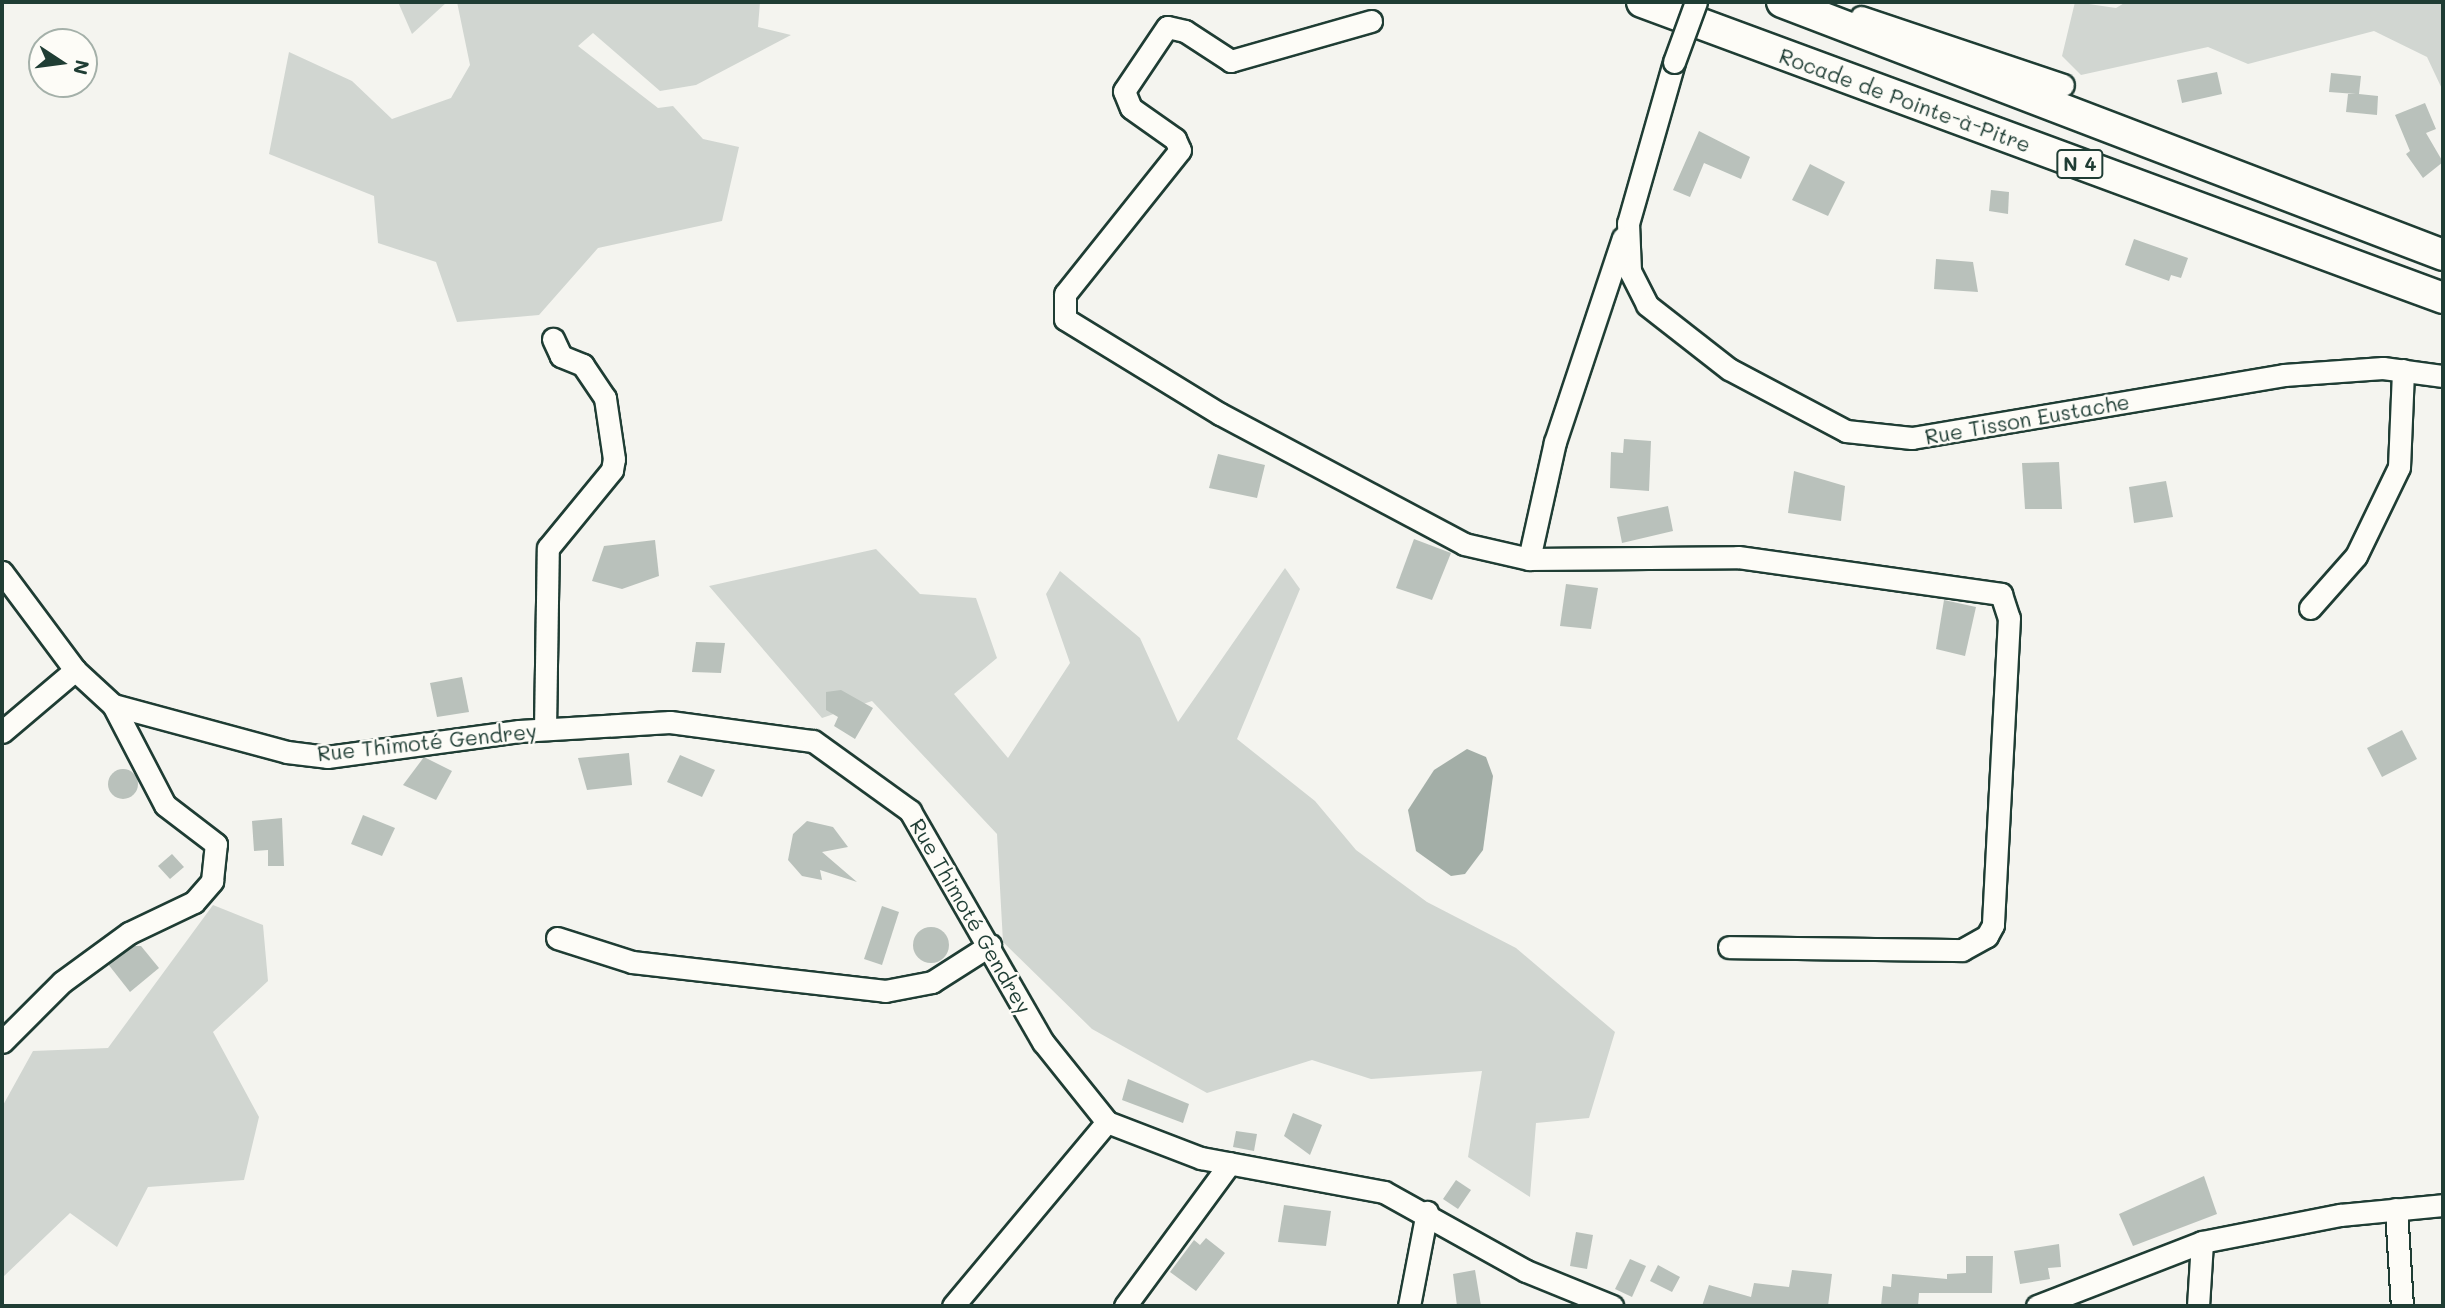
<!DOCTYPE html>
<meta charset="utf-8">
<style>
body{margin:0}
#map{position:relative;width:2445px;height:1308px;overflow:hidden;background:#f4f4ef;font-family:Mali,sans-serif}
div>[style]{position:absolute}
[style*='--x']{left:calc(var(--x)*1px);top:calc(var(--y)*1px);width:calc(var(--w)*1px);rotate:calc(var(--a)*1deg)}
.green>*{inset:0;background:#d1d6d1}
.water>*{inset:0;background:#a3aea7}
.building>*{inset:0;background:#b9c1bb}
.round{border-radius:50%}
.roads{filter:drop-shadow(2px 0 #1f3d34) drop-shadow(-2px 0 #1f3d34) drop-shadow(0 2px #1f3d34) drop-shadow(0 -2px #1f3d34)}
.minor>*{height:21px;margin:-10.5px;padding:0 10.5px;transform-origin:10.5px;border-radius:10.5px;background:#fdfcf7}
.highway>*{height:30px;margin:-15px;padding:0 15px;transform-origin:15px;border-radius:15px;background:#fdfcf7}
.bridges{filter:drop-shadow(2px 0 #1f3d34) drop-shadow(-2px 0 #1f3d34) drop-shadow(0 2px #1f3d34) drop-shadow(0 -2px #1f3d34)}
.minor-bridge>*{height:21px;margin:-10.5px;padding:0 10.5px;transform-origin:10.5px;border-radius:10.5px;background:#fdfcf7}
span{translate:-50% -50%;white-space:nowrap;text-align:center;line-height:1.15;-webkit-text-stroke:5px #fdfcf7;paint-order:stroke}
.shield-label span{padding:2px 5px;background:#fdfcf7;border:2px solid;border-radius:5px;-webkit-text-stroke-width:0}
.shield-label{font-size:19px;color:#1f3d34;font-weight:700}
.street-label{font-size:21px;color:#1f3d34}
.frame{position:absolute;inset:0;border:4px solid #1f3d34;pointer-events:none}
.north{position:absolute;left:28px;top:28px;width:70px;height:70px;box-sizing:border-box;background:#fdfcf7;border:2px solid #a4b0a9;border-radius:50%;rotate:103deg;font-size:19px;font-weight:700;line-height:28px;text-align:center;color:#1f3d34}
.north::after{content:'';display:block;margin:auto;width:24px;height:32px;background:#1f3d34;clip-path:polygon(50% 0,100% 100%,50% 72%,0 100%)}
</style>
<div id="map">
<div class="green">
<i style="clip-path:polygon(398px 2px,447px 2px,412px 34px)"></i>
<i style="clip-path:polygon(457px 2px,760px 2px,758px 27px,791px 35px,696px 85px,660px 91px,593px 33px,578px 46px,658px 108px,673px 106px,703px 139px,739px 147px,722px 221px,598px 248px,539px 315px,457px 322px,436px 262px,378px 243px,374px 196px,269px 154px,289px 52px,352px 81px,392px 119px,451px 98px,470px 65px)"></i>
<i style="clip-path:polygon(2075px 2px,2116px 8px,2126px 2px,2443px 2px,2443px 91px,2427px 57px,2374px 31px,2248px 64px,2208px 47px,2081px 75px,2062px 56px)"></i>
<i style="clip-path:polygon(876px 549px,920px 594px,976px 598px,997px 658px,954px 694px,1008px 758px,1070px 663px,1046px 594px,1060px 571px,1140px 638px,1178px 722px,1285px 568px,1300px 589px,1237px 739px,1315px 801px,1356px 850px,1427px 902px,1516px 948px,1615px 1032px,1589px 1118px,1536px 1123px,1530px 1197px,1468px 1157px,1482px 1071px,1371px 1079px,1312px 1060px,1207px 1093px,1092px 1029px,1003px 942px,997px 834px,872px 701px,822px 718px,709px 586px)"></i>
<i style="clip-path:polygon(213px 905px,263px 925px,268px 981px,213px 1032px,259px 1117px,244px 1180px,148px 1187px,117px 1247px,70px 1213px,2px 1278px,2px 1107px,33px 1051px,108px 1048px)"></i>
</div>
<div class="water">
<i style="clip-path:polygon(1467px 749px,1486px 757px,1493px 776px,1483px 850px,1465px 874px,1451px 876px,1416px 851px,1408px 810px,1434px 770px)"></i>
</div>
<div class="building">
<i style="clip-path:polygon(2217px 72px,2222px 94px,2182px 103px,2177px 80px)"></i>
<i style="clip-path:polygon(2331px 73px,2361px 76px,2359px 94px,2378px 96px,2377px 115px,2346px 112px,2348px 94px,2356px 94px,2329px 92px)"></i>
<i style="clip-path:polygon(2425px 103px,2436px 129px,2426px 133px,2443px 162px,2423px 178px,2406px 154px,2410px 151px,2395px 115px)"></i>
<i style="clip-path:polygon(1699px 131px,1750px 157px,1741px 179px,1704px 163px,1690px 197px,1673px 190px)"></i>
<i style="clip-path:polygon(1810px 164px,1845px 182px,1828px 216px,1792px 200px)"></i>
<i style="clip-path:polygon(1991px 190px,2009px 192px,2008px 214px,1989px 211px)"></i>
<i style="clip-path:polygon(2134px 239px,2188px 258px,2181px 278px,2171px 275px,2169px 281px,2125px 265px)"></i>
<i style="clip-path:polygon(1936px 259px,1973px 262px,1978px 292px,1934px 289px)"></i>
<i style="clip-path:polygon(1624px 439px,1651px 441px,1649px 491px,1610px 488px,1611px 452px,1623px 453px)"></i>
<i style="clip-path:polygon(1218px 454px,1265px 465px,1257px 498px,1209px 488px)"></i>
<i style="clip-path:polygon(2059px 462px,2062px 509px,2025px 509px,2022px 463px)"></i>
<i style="clip-path:polygon(1794px 471px,1845px 486px,1841px 521px,1788px 513px)"></i>
<i style="clip-path:polygon(2166px 481px,2173px 517px,2134px 523px,2129px 487px)"></i>
<i style="clip-path:polygon(1668px 506px,1673px 531px,1622px 543px,1617px 517px)"></i>
<i style="clip-path:polygon(1414px 539px,1451px 553px,1432px 600px,1396px 588px)"></i>
<i style="clip-path:polygon(655px 540px,659px 576px,622px 589px,592px 581px,604px 546px)"></i>
<i style="clip-path:polygon(1566px 584px,1598px 588px,1591px 629px,1560px 626px)"></i>
<i style="clip-path:polygon(1944px 600px,1976px 607px,1965px 656px,1936px 649px)"></i>
<i style="clip-path:polygon(696px 642px,725px 643px,721px 673px,692px 672px)"></i>
<i style="clip-path:polygon(462px 677px,469px 712px,437px 717px,430px 683px)"></i>
<i style="clip-path:polygon(841px 690px,873px 708px,855px 739px,834px 726px,838px 717px,826px 710px,826px 692px)"></i>
<i style="clip-path:polygon(2402px 730px,2417px 759px,2382px 777px,2367px 748px)"></i>
<i style="clip-path:polygon(629px 753px,632px 785px,587px 790px,578px 758px)"></i>
<i style="clip-path:polygon(680px 755px,715px 770px,702px 797px,667px 782px)"></i>
<i style="clip-path:polygon(424px 757px,452px 771px,436px 800px,403px 785px)"></i>
<i class="round" style="left:108px;top:769px;width:30px;height:30px"></i>
<i style="clip-path:polygon(363px 815px,395px 828px,382px 856px,351px 844px)"></i>
<i style="clip-path:polygon(282px 818px,284px 866px,268px 866px,268px 850px,254px 851px,252px 821px)"></i>
<i style="clip-path:polygon(807px 821px,833px 827px,848px 847px,822px 852px,857px 882px,820px 870px,822px 880px,802px 876px,788px 860px,793px 834px)"></i>
<i style="clip-path:polygon(172px 854px,184px 867px,170px 879px,158px 866px)"></i>
<i style="clip-path:polygon(882px 906px,899px 912px,882px 965px,864px 959px)"></i>
<i class="round" style="left:913px;top:927px;width:36px;height:36px"></i>
<i style="clip-path:polygon(133px 946px,141px 946px,159px 968px,130px 992px,108px 964px)"></i>
<i style="clip-path:polygon(1128px 1079px,1189px 1104px,1183px 1123px,1122px 1100px)"></i>
<i style="clip-path:polygon(1293px 1113px,1322px 1125px,1310px 1155px,1284px 1136px)"></i>
<i style="clip-path:polygon(1236px 1131px,1257px 1134px,1254px 1151px,1233px 1147px)"></i>
<i style="clip-path:polygon(2204px 1176px,2217px 1214px,2133px 1246px,2119px 1214px)"></i>
<i style="clip-path:polygon(1456px 1180px,1471px 1190px,1458px 1209px,1443px 1199px)"></i>
<i style="clip-path:polygon(1284px 1205px,1331px 1211px,1326px 1246px,1278px 1242px)"></i>
<i style="clip-path:polygon(1576px 1232px,1593px 1235px,1587px 1269px,1570px 1266px)"></i>
<i style="clip-path:polygon(1206px 1238px,1225px 1253px,1196px 1291px,1170px 1272px,1194px 1240px,1200px 1245px)"></i>
<i style="clip-path:polygon(2059px 1244px,2061px 1267px,2048px 1268px,2050px 1279px,2020px 1284px,2014px 1251px)"></i>
<i style="clip-path:polygon(1966px 1256px,1993px 1256px,1992px 1293px,1919px 1293px,1918px 1306px,1881px 1306px,1883px 1286px,1891px 1287px,1892px 1274px,1947px 1279px,1947px 1274px,1966px 1273px)"></i>
<i style="clip-path:polygon(1630px 1259px,1646px 1266px,1632px 1297px,1615px 1289px)"></i>
<i style="clip-path:polygon(1658px 1265px,1680px 1277px,1672px 1292px,1650px 1281px)"></i>
<i style="clip-path:polygon(1475px 1270px,1481px 1306px,1457px 1306px,1453px 1274px)"></i>
<i style="clip-path:polygon(1792px 1270px,1832px 1274px,1828px 1306px,1702px 1306px,1709px 1285px,1751px 1297px,1754px 1283px,1789px 1287px)"></i>
</div>
<div class="roads">
<div class="minor">
<i style="--x:1861;--y:17;--w:213;--a:18.6"></i>
<i style="--x:1371;--y:21;--w:146;--a:164.1"></i>
<i style="--x:1231;--y:61;--w:55;--a:-146.9"></i>
<i style="--x:1185;--y:31;--w:18;--a:-167"></i>
<i style="--x:1167;--y:27;--w:77;--a:123.9"></i>
<i style="--x:1124;--y:91;--w:18;--a:68"></i>
<i style="--x:1131;--y:108;--w:54;--a:35.2"></i>
<i style="--x:1175;--y:139;--w:12;--a:66"></i>
<i style="--x:1180;--y:150;--w:184;--a:128.6"></i>
<i style="--x:1065;--y:294;--w:25;--a:90"></i>
<i style="--x:1065;--y:319;--w:182;--a:31.5"></i>
<i style="--x:1220;--y:414;--w:276;--a:28"></i>
<i style="--x:1464;--y:544;--w:67;--a:13"></i>
<i style="--x:1529;--y:559;--w:209;--a:-0.5"></i>
<i style="--x:1738;--y:557;--w:266;--a:8"></i>
<i style="--x:2001;--y:594;--w:25;--a:72"></i>
<i style="--x:2009;--y:618;--w:307;--a:93"></i>
<i style="--x:1993;--y:925;--w:13;--a:119"></i>
<i style="--x:1987;--y:936;--w:29;--a:151"></i>
<i style="--x:1962;--y:950;--w:233;--a:-179.3"></i>
<i style="--x:1674;--y:62;--w:167;--a:105.9"></i>
<i style="--x:1628;--y:223;--w:48;--a:87.6"></i>
<i style="--x:1630;--y:271;--w:38;--a:63"></i>
<i style="--x:1647;--y:305;--w:104;--a:38"></i>
<i style="--x:1729;--y:369;--w:132;--a:27.9"></i>
<i style="--x:1846;--y:431;--w:66;--a:6.1"></i>
<i style="--x:1912;--y:438;--w:377;--a:-9.6"></i>
<i style="--x:2284;--y:375;--w:99;--a:-4"></i>
<i style="--x:2383;--y:368;--w:61;--a:7.6"></i>
<i style="--x:1529;--y:559;--w:120;--a:-77.5"></i>
<i style="--x:1555;--y:442;--w:215;--a:-71.6"></i>
<i style="--x:2;--y:572;--w:122;--a:53.3"></i>
<i style="--x:75;--y:670;--w:52;--a:42.6"></i>
<i style="--x:113;--y:705;--w:180;--a:15.1"></i>
<i style="--x:287;--y:752;--w:40;--a:7.1"></i>
<i style="--x:327;--y:757;--w:194;--a:-7.7"></i>
<i style="--x:519;--y:731;--w:151;--a:-3.4"></i>
<i style="--x:670;--y:722;--w:144;--a:7.6"></i>
<i style="--x:813;--y:741;--w:120;--a:35.8"></i>
<i style="--x:910;--y:811;--w:267;--a:60.1"></i>
<i style="--x:1043;--y:1042;--w:102;--a:51.3"></i>
<i style="--x:1107;--y:1122;--w:101;--a:21"></i>
<i style="--x:1201;--y:1158;--w:186;--a:10.5"></i>
<i style="--x:1384;--y:1192;--w:162;--a:29.1"></i>
<i style="--x:1526;--y:1271;--w:93;--a:22.1"></i>
<i style="--x:2310;--y:608;--w:69;--a:-48.5"></i>
<i style="--x:2356;--y:556;--w:99;--a:-64.2"></i>
<i style="--x:2399;--y:467;--w:97;--a:-87.6"></i>
<i style="--x:545;--y:729;--w:181;--a:-89.1"></i>
<i style="--x:548;--y:548;--w:101;--a:-50.6"></i>
<i style="--x:612;--y:470;--w:11;--a:-80"></i>
<i style="--x:614;--y:459;--w:62;--a:-98.4"></i>
<i style="--x:605;--y:398;--w:40;--a:-124"></i>
<i style="--x:583;--y:365;--w:24;--a:-158"></i>
<i style="--x:561;--y:356;--w:19;--a:-115"></i>
<i style="--x:2;--y:732;--w:96;--a:-40.3"></i>
<i style="--x:557;--y:938;--w:79;--a:17.7"></i>
<i style="--x:632;--y:962;--w:255;--a:6.5"></i>
<i style="--x:885;--y:991;--w:48;--a:-10.8"></i>
<i style="--x:932;--y:982;--w:69;--a:-32.5"></i>
<i style="--x:2;--y:1042;--w:85;--a:-45"></i>
<i style="--x:62;--y:982;--w:83;--a:-36.2"></i>
<i style="--x:129;--y:933;--w:72;--a:-25.5"></i>
<i style="--x:194;--y:902;--w:28;--a:-49"></i>
<i style="--x:212;--y:881;--w:37;--a:-84"></i>
<i style="--x:216;--y:844;--w:64;--a:-142.6"></i>
<i style="--x:165;--y:805;--w:113;--a:-117.5"></i>
<i style="--x:2396;--y:1209;--w:97;--a:86.5"></i>
<i style="--x:953;--y:1306;--w:240;--a:-50.1"></i>
<i style="--x:1125;--y:1306;--w:177;--a:-53.7"></i>
<i style="--x:1409;--y:1306;--w:96;--a:-79.2"></i>
<i style="--x:2037;--y:1306;--w:177;--a:-21.2"></i>
<i style="--x:2202;--y:1242;--w:141;--a:-11.1"></i>
<i style="--x:2340;--y:1215;--w:103;--a:-5.5"></i>
<i style="--x:2198;--y:1306;--w:64;--a:-86.4"></i>
</div>
<div class="highway">
<i style="--x:1642;--y:2;--w:854;--a:20.28"></i>
<i style="--x:1782;--y:2;--w:708;--a:20.94"></i>
</div>
</div>
<div class="bridges">
<div class="minor-bridge">
<i style="--x:1674;--y:62;--w:64;--a:-69.9"></i>
</div>
</div>
<div class="shield-label">
<span style="left:2080px;top:164px">N 4</span>
</div>
<div class="street-label">
<span style="left:1905px;top:100px;rotate:20deg">Rocade de Pointe-à-Pitre</span>
<span style="left:2027px;top:419px;rotate:-10deg">Rue Tisson Eustache</span>
<span style="left:427px;top:742px;rotate:-6deg">Rue Thimoté Gendrey</span>
<span style="left:971px;top:916px;rotate:60deg">Rue Thimoté Gendrey</span>
</div>
<div class="frame"></div>
<div class="north">N</div>
</div>
